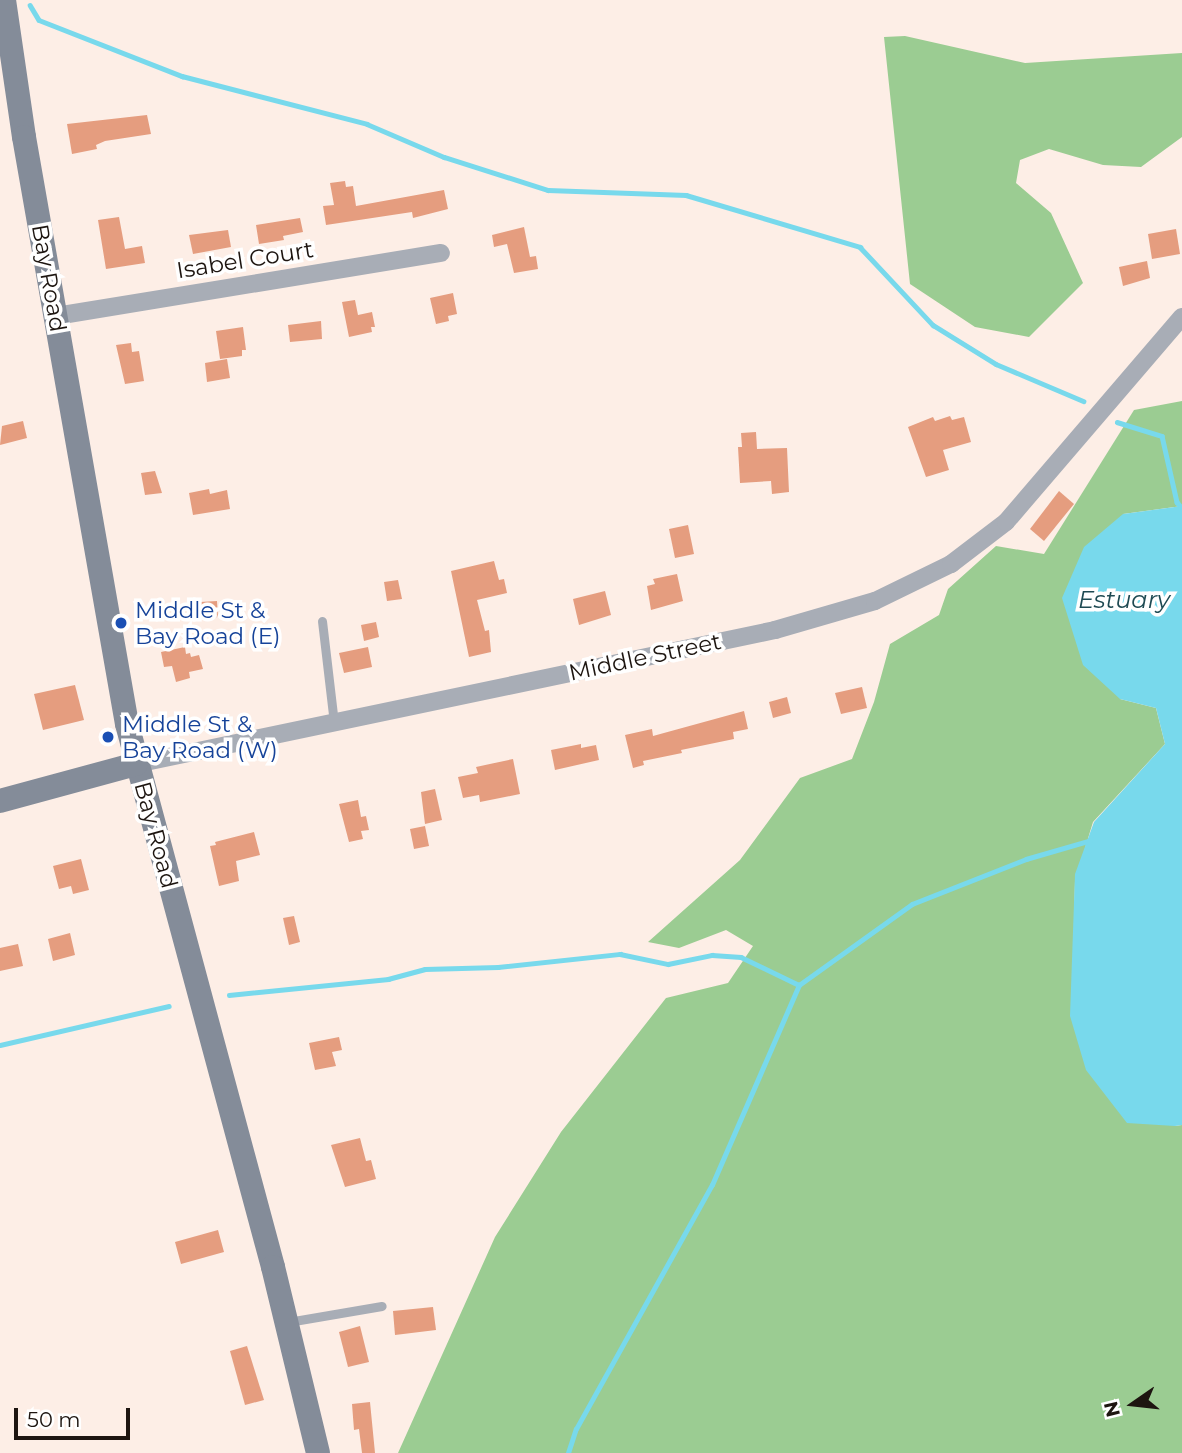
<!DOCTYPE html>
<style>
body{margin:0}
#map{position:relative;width:1182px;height:1453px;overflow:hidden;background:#fdeee6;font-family:Montserrat,sans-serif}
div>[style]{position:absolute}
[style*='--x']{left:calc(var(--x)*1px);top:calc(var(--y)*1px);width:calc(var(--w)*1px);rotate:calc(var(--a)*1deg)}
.forest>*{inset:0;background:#9bcc92}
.water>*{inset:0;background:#78d9ec}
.stream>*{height:4.5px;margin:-2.25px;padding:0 2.25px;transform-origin:2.25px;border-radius:2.25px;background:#78d9ec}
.building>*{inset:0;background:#e59d7f}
.lane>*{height:9px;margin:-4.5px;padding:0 4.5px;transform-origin:4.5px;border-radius:4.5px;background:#a8adb6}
.street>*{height:18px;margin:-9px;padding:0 9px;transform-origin:9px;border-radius:9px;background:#a8adb6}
.secondary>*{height:24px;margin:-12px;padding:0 12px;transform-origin:12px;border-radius:12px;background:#848c99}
.dots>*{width:19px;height:19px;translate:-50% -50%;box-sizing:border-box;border:4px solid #fff;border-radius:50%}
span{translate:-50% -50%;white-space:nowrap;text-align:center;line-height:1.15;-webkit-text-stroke:7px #fff;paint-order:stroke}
.street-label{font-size:23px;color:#1d1510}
.transit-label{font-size:23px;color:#164399}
.left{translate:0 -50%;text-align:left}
.water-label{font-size:24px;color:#1e4a53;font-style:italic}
.north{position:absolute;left:1098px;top:1369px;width:70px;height:70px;-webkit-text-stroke:5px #fff;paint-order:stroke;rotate:256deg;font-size:19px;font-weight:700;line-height:28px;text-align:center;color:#1d1510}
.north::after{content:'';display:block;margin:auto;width:24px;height:32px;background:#1d1510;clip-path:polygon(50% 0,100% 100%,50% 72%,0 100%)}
.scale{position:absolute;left:14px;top:1408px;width:116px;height:32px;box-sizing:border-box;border:4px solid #1d1510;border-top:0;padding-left:9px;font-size:21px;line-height:24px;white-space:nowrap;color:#1d1510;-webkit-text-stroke:5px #fff;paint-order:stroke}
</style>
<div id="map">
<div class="forest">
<i style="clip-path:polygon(905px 36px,1025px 63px,1182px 53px,1182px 137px,1141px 167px,1103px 165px,1049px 149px,1020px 160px,1016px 183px,1051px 213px,1083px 283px,1029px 337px,975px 327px,910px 284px,884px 37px)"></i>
<i style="clip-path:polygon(1182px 401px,1182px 506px,1123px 514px,1120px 699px,1156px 708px,1165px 744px,1093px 822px,1075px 881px,1074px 921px,1175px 1126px,1182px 1125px,1182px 1453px,398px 1453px,495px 1237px,561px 1132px,666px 998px,728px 983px,753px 946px,726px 930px,679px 948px,648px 942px,740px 860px,800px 778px,852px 759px,874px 702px,890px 644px,939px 615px,948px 589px,996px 546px,1044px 554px,1134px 410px)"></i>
</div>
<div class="water">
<i style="clip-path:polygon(1182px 506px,1182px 1125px,1175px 1126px,1127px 1123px,1086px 1070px,1070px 1016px,1075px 874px,1094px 822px,1165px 744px,1156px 708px,1120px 699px,1083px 665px,1062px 598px,1084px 547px,1123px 514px)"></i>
</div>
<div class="stream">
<i style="--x:30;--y:5;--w:17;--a:59"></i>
<i style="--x:39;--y:20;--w:154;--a:21.4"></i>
<i style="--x:182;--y:76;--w:191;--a:14.5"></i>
<i style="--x:367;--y:124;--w:84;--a:23.2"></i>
<i style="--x:444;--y:157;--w:109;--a:17.6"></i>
<i style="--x:548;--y:190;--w:138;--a:2.1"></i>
<i style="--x:686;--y:195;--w:182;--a:16.6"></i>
<i style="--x:860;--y:247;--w:107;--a:46.9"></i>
<i style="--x:933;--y:325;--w:74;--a:31.8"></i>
<i style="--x:996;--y:364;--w:95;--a:23"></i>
<i style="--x:1117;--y:422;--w:47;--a:17.3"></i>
<i style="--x:1162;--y:436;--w:68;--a:77.2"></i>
<i style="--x:1177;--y:502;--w:8;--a:50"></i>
<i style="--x:229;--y:995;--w:160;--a:-5.7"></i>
<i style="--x:388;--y:979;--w:38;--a:-15"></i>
<i style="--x:425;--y:969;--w:73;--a:-1.6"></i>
<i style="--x:498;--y:967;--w:123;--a:-6.1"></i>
<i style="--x:620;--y:954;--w:49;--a:11.8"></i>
<i style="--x:668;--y:964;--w:45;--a:-11.6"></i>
<i style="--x:712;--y:955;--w:29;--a:4"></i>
<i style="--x:741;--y:957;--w:64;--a:25.8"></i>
<i style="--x:0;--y:1045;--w:173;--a:-13"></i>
<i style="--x:568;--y:1453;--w:25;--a:-72"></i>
<i style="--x:576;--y:1429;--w:279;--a:-60.9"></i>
<i style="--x:712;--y:1185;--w:218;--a:-66.5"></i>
<i style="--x:799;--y:985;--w:139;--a:-35.6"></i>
<i style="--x:912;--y:904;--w:123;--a:-21.5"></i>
<i style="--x:1026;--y:859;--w:69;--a:-16.1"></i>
</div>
<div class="building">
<i style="clip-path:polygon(147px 115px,151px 134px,105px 141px,96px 145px,97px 149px,72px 154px,67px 124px)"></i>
<i style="clip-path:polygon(345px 181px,346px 187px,353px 186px,356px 206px,444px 190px,448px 209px,413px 218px,412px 212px,326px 225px,323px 206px,334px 205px,330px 183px)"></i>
<i style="clip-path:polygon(119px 217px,125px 249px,142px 246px,145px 263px,106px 269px,98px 220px)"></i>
<i style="clip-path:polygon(300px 218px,303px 232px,283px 236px,284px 240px,259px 244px,256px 225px)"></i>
<i style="clip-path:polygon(524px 227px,530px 257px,536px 256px,538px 269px,514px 273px,507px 244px,494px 247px,492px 235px)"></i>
<i style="clip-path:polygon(1176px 229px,1180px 254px,1152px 259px,1148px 234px)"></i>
<i style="clip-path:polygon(228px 230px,231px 247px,193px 254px,189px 235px)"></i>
<i style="clip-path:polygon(1147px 261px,1150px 278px,1123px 286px,1119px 267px)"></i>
<i style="clip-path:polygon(453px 293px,457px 314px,448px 316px,449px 321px,436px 324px,430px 298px)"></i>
<i style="clip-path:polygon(355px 300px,358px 315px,372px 312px,375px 327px,371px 327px,372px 332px,349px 337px,342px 302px)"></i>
<i style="clip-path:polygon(321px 321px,322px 339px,290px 342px,288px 325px)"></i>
<i style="clip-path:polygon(243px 327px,246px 350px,242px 350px,242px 356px,220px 359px,216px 331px)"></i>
<i style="clip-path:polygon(131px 343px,132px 352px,139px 351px,144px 381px,125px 384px,116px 345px)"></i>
<i style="clip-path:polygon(227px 359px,230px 378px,207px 382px,205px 363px)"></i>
<i style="clip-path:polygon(950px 416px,952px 420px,964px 417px,971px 442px,943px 450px,949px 470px,926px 477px,908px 427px,933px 417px,935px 421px)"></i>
<i style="clip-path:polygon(23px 421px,27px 438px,0 445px,2px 426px)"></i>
<i style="clip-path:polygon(756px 432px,757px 449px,787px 448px,789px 492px,772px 494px,771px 481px,740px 483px,738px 447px,742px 447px,741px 433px)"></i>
<i style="clip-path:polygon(155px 471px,162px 493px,145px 495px,141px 473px)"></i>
<i style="clip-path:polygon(209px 489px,210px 494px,227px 490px,230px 509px,193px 515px,189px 493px)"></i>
<i style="clip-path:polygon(1059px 491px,1074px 504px,1044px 541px,1030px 529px)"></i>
<i style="clip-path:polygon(688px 525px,694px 554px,675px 558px,669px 529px)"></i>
<i style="clip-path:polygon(494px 561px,499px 580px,504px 579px,507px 593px,477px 600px,485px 631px,489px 630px,491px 652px,469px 657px,451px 571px)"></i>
<i style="clip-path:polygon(677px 574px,683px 601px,651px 610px,647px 586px,655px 584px,653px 579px)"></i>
<i style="clip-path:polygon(398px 580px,402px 599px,387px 601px,384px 582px)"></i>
<i style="clip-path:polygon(605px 591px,611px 615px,579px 625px,573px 599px)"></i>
<i style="clip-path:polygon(217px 601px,218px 617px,201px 619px,200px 602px)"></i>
<i style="clip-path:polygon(376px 622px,379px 637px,364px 641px,361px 625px)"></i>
<i style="clip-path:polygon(185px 647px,186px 654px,190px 653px,191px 657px,199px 655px,203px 669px,189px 672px,190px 678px,176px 682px,172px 666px,164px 667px,161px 652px)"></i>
<i style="clip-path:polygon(368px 647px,372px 667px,344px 673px,339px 653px)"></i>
<i style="clip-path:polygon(75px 685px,84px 720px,43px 730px,34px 694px)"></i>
<i style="clip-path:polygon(862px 687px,867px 708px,841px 714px,835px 693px)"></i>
<i style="clip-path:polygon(787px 697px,791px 713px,773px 718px,769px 702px)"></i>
<i style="clip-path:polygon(744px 711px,748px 729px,733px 732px,734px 739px,681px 750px,682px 753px,643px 761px,644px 765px,633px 768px,625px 735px,652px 729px,653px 736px)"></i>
<i style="clip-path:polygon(581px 744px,581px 748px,596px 745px,599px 760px,555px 770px,551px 750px)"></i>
<i style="clip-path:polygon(513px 759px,520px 794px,480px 802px,479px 795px,463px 798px,458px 777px,478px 773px,476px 767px)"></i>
<i style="clip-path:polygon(435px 789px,442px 820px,425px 824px,421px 792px)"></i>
<i style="clip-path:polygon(358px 800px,361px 817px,366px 816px,369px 830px,361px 831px,363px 839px,349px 842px,339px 804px)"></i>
<i style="clip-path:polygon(425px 826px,429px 846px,414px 849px,410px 829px)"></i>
<i style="clip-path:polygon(254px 832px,260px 855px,236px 861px,239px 881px,219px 886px,210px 846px,216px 845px,215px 842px)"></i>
<i style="clip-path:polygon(81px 859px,89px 890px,73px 894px,71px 886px,59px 889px,53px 866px)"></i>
<i style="clip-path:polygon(294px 916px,300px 942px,289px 945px,283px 918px)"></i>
<i style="clip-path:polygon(70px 933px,75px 955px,53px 961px,48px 939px)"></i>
<i style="clip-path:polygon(18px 944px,23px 966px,0 971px,0 948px)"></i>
<i style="clip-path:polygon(339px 1037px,342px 1050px,332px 1052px,336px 1066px,315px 1070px,309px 1043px)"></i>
<i style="clip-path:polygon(360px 1138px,366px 1161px,371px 1160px,376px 1179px,345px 1187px,331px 1145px)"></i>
<i style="clip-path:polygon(218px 1230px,224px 1252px,181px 1264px,175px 1242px)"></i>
<i style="clip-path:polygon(433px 1307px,436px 1330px,395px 1335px,393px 1311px)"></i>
<i style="clip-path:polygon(360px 1326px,369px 1362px,348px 1367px,339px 1332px)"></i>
<i style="clip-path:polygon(247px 1346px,264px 1400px,245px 1405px,230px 1351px)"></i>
<i style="clip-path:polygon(370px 1402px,375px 1453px,362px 1453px,359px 1429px,354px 1430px,352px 1404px)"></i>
</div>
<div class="lane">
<i style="--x:322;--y:621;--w:103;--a:83.3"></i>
<i style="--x:288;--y:1322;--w:95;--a:-9.7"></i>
</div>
<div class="street">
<i style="--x:56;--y:316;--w:390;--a:-9.3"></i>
<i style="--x:136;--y:764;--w:653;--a:-11.84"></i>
<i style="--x:775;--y:630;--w:104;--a:-16.2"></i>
<i style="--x:875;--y:601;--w:85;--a:-26"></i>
<i style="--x:951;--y:564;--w:69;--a:-37.4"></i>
<i style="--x:1006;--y:522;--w:270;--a:-49.4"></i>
</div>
<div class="secondary">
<i style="--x:4;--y:0;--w:138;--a:81.7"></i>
<i style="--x:24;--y:137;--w:596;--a:80.05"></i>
<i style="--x:127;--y:724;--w:562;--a:74.95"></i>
<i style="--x:273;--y:1267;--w:191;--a:76.4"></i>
<i style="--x:0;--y:801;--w:141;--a:-15.2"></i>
</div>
<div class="dots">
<i style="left:121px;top:623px;background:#1a4fb4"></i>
<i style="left:108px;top:737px;background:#1a4fb4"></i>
</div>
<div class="street-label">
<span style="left:245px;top:260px;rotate:-9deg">Isabel Court</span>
<span style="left:49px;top:278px;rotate:80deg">Bay Road</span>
<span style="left:645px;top:657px;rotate:-12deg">Middle Street</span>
<span style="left:156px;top:835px;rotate:75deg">Bay Road</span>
</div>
<div class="transit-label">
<span class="left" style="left:135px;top:623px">Middle St &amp;<br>Bay Road (E)</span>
<span class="left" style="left:122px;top:737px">Middle St &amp;<br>Bay Road (W)</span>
</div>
<div class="water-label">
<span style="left:1124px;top:600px">Estuary</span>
</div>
<div class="north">N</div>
<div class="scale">50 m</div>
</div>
